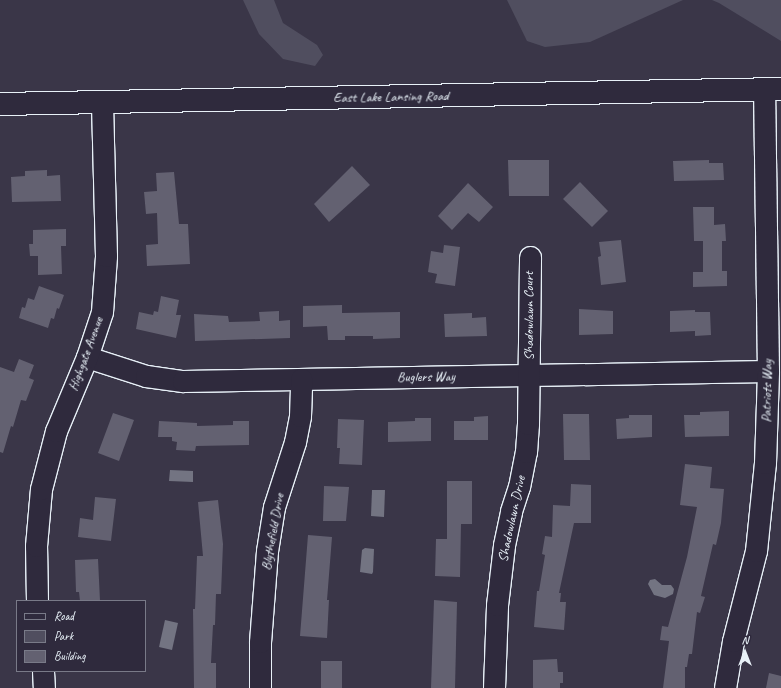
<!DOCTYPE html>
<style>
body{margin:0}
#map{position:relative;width:781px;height:688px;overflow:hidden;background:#3a3648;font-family:Caveat,sans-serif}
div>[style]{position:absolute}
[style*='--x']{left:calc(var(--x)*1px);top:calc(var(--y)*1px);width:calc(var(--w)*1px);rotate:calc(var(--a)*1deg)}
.green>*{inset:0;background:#504e5f}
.water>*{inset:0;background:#737482}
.building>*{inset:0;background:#636171}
.roads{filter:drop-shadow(1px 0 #e8f1f8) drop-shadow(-1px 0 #e8f1f8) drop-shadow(0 1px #e8f1f8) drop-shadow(0 -1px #e8f1f8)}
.minor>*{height:21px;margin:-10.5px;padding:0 10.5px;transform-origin:10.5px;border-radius:10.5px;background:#2f2a3d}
.major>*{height:22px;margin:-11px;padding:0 11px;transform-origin:11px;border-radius:11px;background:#2f2a3d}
span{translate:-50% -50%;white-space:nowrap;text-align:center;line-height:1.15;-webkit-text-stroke:3px #2f2a3d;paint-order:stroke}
.street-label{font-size:14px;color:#e8f1f8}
.legend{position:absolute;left:16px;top:600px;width:130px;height:72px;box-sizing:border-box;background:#2f2a3d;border:1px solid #797a88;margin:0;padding:5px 7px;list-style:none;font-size:12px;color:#e8f1f8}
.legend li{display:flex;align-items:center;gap:8px;height:20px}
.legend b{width:20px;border:1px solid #797a88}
.north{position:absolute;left:725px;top:632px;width:40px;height:40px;-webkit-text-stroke:3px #2f2a3d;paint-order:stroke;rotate:0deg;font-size:11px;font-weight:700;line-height:16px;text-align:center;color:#e8f1f8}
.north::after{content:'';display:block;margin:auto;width:14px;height:18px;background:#e8f1f8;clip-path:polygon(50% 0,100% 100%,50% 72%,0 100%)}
</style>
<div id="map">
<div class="green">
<i style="clip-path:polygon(243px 0,274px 0,283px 23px,317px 45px,323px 55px,315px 66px,283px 59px,259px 34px)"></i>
<i style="clip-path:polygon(507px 0,683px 0,590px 42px,545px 47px,527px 41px)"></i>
<i style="clip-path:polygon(712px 0,781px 0,781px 41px,719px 3px)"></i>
</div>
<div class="water">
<i style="clip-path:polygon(170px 470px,193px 471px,193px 482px,169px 481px)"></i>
<i style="clip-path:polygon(372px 490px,385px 490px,384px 517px,371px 516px)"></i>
<i style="clip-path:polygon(365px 548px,374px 549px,373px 572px,372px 574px,360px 572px,362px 550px)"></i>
<i style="clip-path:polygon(655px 579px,662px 585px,671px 585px,674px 589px,673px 594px,665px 598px,654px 595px,648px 584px,650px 580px)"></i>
<i style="clip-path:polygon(165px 620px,178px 623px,172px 650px,159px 647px)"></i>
</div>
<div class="building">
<i style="clip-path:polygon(508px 160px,549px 160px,549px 196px,509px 196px)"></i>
<i style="clip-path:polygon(709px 160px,709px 163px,723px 163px,724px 180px,674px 181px,673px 161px)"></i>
<i style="clip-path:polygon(352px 166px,370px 185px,329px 222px,314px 204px)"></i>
<i style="clip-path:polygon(47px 170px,47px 176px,60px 175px,61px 201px,12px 202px,11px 177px,25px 176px,25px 171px)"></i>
<i style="clip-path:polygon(174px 172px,179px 224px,188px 224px,190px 264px,147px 266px,146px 245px,158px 244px,157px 213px,146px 214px,144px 192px,157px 191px,156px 173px)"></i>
<i style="clip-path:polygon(580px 182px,608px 211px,592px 227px,563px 199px)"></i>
<i style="clip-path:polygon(468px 183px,493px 207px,479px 222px,468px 213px,452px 230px,438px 216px)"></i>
<i style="clip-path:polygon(693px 207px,714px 207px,714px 225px,725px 224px,726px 241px,722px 241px,722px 271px,727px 271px,727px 286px,693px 287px,693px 272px,703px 272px,703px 241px,694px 241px)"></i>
<i style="clip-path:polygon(66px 229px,66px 246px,61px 246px,62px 274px,38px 275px,38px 256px,30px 256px,29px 244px,33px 244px,33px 230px)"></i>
<i style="clip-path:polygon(621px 240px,626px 282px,601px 285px,598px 257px,601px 256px,599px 242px)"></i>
<i style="clip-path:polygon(444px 245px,460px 247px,455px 286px,435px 283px,437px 274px,428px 272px,431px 251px,443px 253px)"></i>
<i style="clip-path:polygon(39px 286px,64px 295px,59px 309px,57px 308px,54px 319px,51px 318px,48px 328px,19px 318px,22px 307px,25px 308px,28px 298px,34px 300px)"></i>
<i style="clip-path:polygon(161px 296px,179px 300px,176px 315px,181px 315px,176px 338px,136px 329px,139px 312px,153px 315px,154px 311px,158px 312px)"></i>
<i style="clip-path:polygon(342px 305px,342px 313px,400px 312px,400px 338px,373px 339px,373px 336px,345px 336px,345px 340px,328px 340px,327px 326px,303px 327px,303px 306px)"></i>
<i style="clip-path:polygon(579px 309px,613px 311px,613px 334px,579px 335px)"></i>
<i style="clip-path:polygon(695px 310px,695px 312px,710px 312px,711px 335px,695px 336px,695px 331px,670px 332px,670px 311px)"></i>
<i style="clip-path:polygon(279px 311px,279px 321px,290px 320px,290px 338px,195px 341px,194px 314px,228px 316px,229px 322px,260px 321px,259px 312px)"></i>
<i style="clip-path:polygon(472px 313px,472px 318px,486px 317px,487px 336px,445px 337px,444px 314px)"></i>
<i style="clip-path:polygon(19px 359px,34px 365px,29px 378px,34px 380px,26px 401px,21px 400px,13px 427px,11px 426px,3px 453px,0 452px,0 367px,14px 372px)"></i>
<i style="clip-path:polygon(729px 411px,729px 436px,685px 437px,684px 415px,700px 415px,700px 412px)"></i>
<i style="clip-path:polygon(113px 413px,134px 420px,119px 461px,98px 453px)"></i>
<i style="clip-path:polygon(563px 414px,589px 414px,590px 460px,564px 460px)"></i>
<i style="clip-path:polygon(629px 415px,652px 415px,652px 437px,617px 439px,616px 419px,629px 418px)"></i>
<i style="clip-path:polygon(488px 416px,488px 440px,454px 440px,454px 421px,474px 421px,474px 417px)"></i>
<i style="clip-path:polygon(415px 418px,431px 418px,431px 441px,388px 442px,388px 422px,415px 421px)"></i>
<i style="clip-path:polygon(338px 419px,364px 420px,362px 465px,339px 464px,340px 448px,337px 448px)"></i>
<i style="clip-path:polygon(159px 421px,197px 423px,197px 426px,233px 425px,233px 421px,249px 421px,249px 445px,196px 446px,195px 451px,176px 450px,177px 442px,172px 441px,172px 437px,158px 437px)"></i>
<i style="clip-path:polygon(685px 464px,712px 467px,710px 488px,724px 489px,721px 523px,716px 545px,713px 544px,701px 596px,705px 597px,700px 613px,697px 612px,692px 654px,689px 654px,687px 667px,685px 667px,685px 688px,663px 688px,669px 641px,660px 640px,662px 626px,668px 627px,687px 557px,697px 507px,680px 505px)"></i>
<i style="clip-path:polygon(447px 481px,472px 481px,472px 524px,461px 524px,460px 577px,435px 576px,436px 539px,447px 539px)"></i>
<i style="clip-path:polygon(571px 484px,591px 485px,591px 523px,574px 523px,559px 593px,561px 593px,560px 602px,566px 602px,564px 630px,534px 627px,537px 591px,539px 591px,545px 555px,542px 554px,545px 536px,552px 537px,553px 505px,570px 506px)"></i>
<i style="clip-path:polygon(324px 486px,349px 487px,346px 521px,323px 521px)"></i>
<i style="clip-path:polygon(95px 497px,116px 499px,111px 541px,78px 537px,80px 518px,93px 520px)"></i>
<i style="clip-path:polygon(218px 500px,223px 544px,221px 594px,216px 594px,215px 625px,213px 625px,211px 663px,216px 663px,216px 688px,194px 688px,193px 609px,195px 609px,197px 556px,203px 556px,198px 502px)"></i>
<i style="clip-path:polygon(308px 535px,332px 537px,327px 600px,329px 600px,327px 638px,300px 636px)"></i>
<i style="clip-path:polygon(98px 559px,100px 601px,80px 601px,79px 592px,76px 592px,75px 560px)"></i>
<i style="clip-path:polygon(434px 600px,457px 602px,455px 688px,431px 688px)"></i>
<i style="clip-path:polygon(557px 659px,558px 672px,563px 672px,563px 683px,560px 683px,560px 688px,533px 688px,533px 660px)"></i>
<i style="clip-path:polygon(321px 661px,342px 661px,342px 688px,321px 688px)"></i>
<i style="clip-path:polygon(769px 673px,781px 676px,781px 688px,766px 688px)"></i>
</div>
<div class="roads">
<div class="minor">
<i style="--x:87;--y:357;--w:62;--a:17.9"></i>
<i style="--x:146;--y:376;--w:37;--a:8"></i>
<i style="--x:183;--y:381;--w:585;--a:-0.98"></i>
<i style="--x:37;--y:601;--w:55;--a:-91"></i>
<i style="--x:36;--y:546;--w:57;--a:-85"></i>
<i style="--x:41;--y:489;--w:60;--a:-75.5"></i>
<i style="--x:56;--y:431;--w:80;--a:-67.3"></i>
<i style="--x:87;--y:357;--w:47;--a:-71.6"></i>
<i style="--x:102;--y:312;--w:56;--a:-85.9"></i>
<i style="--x:106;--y:256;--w:154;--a:-91.5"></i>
<i style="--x:43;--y:671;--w:17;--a:87"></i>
<i style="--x:260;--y:688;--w:46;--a:-90"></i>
<i style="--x:260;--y:642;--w:91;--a:-85.6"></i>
<i style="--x:267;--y:551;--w:45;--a:-81"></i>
<i style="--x:274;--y:507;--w:68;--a:-72.1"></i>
<i style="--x:295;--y:442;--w:26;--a:-79"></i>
<i style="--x:300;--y:416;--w:37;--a:-88"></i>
<i style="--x:494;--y:688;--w:83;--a:-87.9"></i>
<i style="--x:497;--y:605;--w:60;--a:-83.3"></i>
<i style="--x:504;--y:545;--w:35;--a:-78"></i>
<i style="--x:511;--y:511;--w:25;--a:-72"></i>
<i style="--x:519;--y:487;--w:36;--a:-79"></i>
<i style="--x:526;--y:452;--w:28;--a:-86"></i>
<i style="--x:528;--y:424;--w:167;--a:-89.3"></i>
<i style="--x:725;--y:688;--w:48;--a:-80.3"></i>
<i style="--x:733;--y:641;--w:93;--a:-75.7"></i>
<i style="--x:756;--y:551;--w:88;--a:-84.2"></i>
<i style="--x:765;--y:463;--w:92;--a:-88.1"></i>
<i style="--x:768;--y:371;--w:282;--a:-90.8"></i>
</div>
<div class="major">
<i style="--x:0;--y:104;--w:781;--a:-1.1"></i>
</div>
</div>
<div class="street-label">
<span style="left:391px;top:97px;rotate:-1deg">East Lake Lansing Road</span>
<span style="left:529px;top:316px;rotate:-90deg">Shadowlawn Court</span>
<span style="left:86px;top:354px;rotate:-70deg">Highgate Avenue</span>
<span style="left:426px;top:377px;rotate:-1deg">Buglers Way</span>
<span style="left:767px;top:391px;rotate:-89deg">Patriots Way</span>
<span style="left:512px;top:519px;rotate:-78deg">Shadowlawn Drive</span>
<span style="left:273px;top:532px;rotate:-80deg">Blythefield Drive</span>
</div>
<ul class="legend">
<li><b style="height:5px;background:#2f2a3d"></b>Road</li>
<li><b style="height:11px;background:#504e5f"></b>Park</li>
<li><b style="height:11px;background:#636171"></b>Building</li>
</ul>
<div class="north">N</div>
</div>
